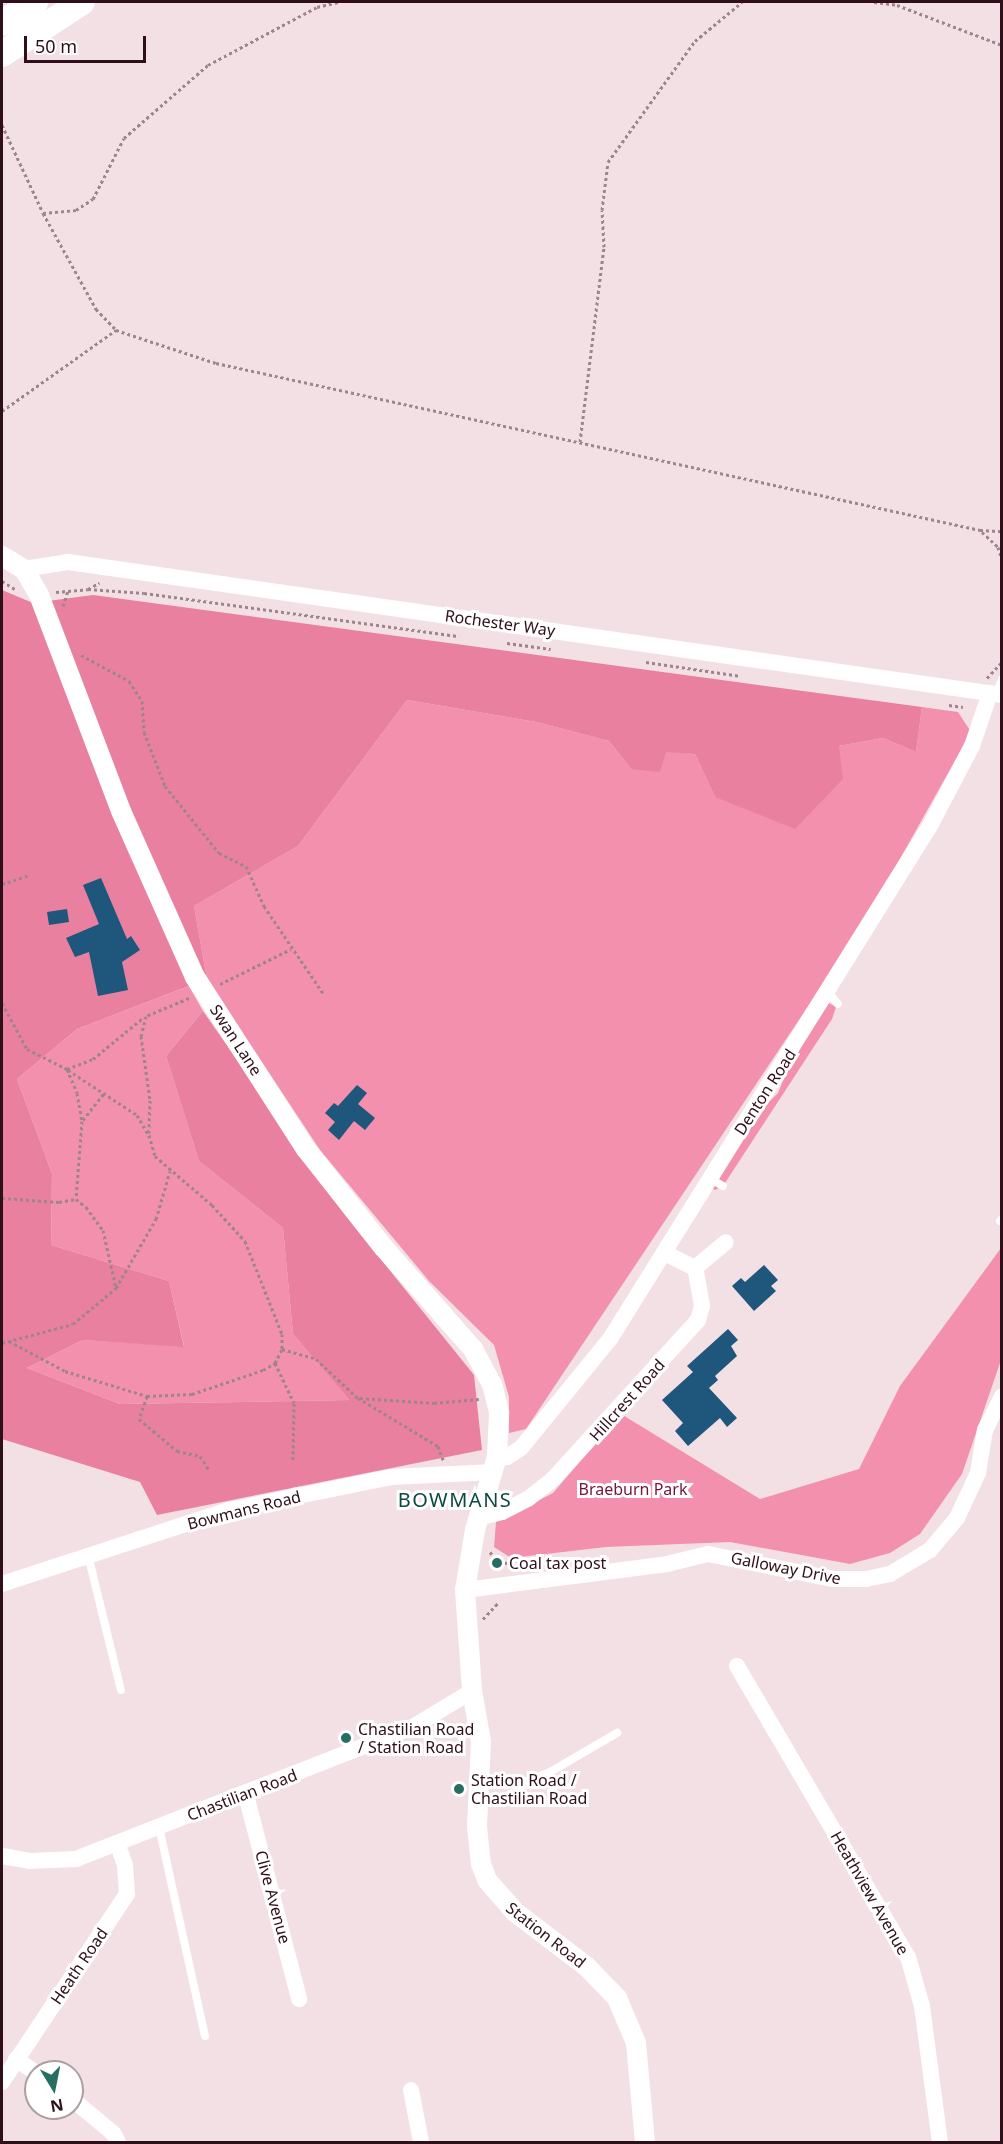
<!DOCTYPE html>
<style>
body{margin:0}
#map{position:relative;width:1003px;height:2144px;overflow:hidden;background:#f3e0e5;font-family:"Noto Sans",sans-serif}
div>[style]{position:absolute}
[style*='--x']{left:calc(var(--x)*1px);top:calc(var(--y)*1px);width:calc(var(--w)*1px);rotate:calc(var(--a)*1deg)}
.green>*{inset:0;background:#f390ad}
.forest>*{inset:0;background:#ea80a0}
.building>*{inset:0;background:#1e567c}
.path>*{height:3px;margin-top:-1.5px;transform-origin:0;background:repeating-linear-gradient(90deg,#9e858d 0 3px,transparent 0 6px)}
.service>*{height:8px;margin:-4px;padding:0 4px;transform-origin:4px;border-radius:4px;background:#fff}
.minor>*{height:16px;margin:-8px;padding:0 8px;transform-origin:8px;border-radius:8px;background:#fff}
.tertiary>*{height:20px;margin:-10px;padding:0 10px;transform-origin:10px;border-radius:10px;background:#fff}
.primary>*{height:26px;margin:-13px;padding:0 13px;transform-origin:13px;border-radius:13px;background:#fff}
.dots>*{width:16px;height:16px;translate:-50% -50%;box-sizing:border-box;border:3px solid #fff;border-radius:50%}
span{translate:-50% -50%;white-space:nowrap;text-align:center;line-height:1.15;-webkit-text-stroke:6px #fff;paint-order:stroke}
.street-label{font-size:16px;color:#2f0f1a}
.park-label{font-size:16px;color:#73143b}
.poi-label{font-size:16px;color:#2f0f1a}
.left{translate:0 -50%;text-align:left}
.quarter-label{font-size:20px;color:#0d4941;letter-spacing:1.5px}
.frame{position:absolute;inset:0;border:3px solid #2f0f1a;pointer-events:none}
.north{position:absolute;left:24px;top:2060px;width:60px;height:60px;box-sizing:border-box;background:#fff;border:2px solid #ac9fa3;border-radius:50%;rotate:170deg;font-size:16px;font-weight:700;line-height:24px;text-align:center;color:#2f0f1a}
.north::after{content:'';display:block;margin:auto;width:21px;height:27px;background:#266d62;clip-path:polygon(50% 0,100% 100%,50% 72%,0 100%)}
.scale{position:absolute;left:24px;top:36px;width:122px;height:27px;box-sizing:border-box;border:3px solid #2f0f1a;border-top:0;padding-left:8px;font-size:18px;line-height:21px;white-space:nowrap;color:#2f0f1a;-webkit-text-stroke:4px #fff;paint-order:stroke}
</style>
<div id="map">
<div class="green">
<i style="clip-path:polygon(407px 700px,536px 722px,609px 741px,631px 769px,666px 751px,695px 754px,715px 797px,839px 746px,883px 738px,916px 752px,922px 707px,958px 712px,971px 732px,867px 918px,526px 1429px,509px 1433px,509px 1397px,494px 1345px,429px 1281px,320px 1150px,207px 979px,194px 906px,298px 846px)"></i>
<i style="clip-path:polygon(189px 986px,203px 1011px,166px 1056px,199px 1161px,283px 1228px,293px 1334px,351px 1400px,120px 1404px,27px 1368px,83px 1340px,184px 1346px,169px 1281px,51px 1245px,52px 1174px,17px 1079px,77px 1029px)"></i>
<i style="clip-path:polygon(829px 1003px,836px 1007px,832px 1019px,723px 1186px,715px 1190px,712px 1188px,759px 1112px,778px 1093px,789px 1065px)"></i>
<i style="clip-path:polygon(1001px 1248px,1001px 1360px,962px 1474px,920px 1534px,890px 1553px,850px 1564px,730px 1542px,606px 1547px,511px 1558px,494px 1547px,496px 1522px,553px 1493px,621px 1414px,760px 1499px,859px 1469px,900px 1386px)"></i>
</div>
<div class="forest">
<i style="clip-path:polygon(2px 590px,33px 603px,93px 595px,922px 707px,916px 752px,883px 738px,839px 746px,843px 779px,795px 829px,715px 797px,695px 754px,666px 752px,660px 772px,631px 769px,609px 741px,536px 722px,407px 700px,298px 846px,194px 906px,207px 979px,77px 1029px,17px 1079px,52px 1174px,51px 1245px,169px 1281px,184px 1347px,83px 1340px,27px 1368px,120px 1404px,350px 1400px,293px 1334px,283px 1228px,199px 1161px,166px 1056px,203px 1011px,346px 1216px,474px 1375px,482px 1450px,157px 1515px,140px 1482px,2px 1439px)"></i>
</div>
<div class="building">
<i style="clip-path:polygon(101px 878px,127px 939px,131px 936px,140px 950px,122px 962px,128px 990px,98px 996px,89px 952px,75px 957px,66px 938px,99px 924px,83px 885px)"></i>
<i style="clip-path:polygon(67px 909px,69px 922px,49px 925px,47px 912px)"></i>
<i style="clip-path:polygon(357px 1085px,367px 1093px,358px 1104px,375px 1118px,365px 1130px,354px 1121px,339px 1140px,328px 1130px,335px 1122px,325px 1113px,334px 1103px,338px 1106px)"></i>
<i style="clip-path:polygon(764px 1265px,778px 1280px,771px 1286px,776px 1291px,754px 1311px,732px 1286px,741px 1278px,745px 1282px)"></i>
<i style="clip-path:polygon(728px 1329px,738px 1340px,731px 1346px,737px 1356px,715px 1376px,718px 1380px,709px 1388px,737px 1418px,727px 1427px,720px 1418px,688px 1446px,675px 1431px,683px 1423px,662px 1400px,693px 1372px,687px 1366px)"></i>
</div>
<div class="path">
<i style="--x:874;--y:2;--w:23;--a:7"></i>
<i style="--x:897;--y:5;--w:112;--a:20.9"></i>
<i style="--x:2;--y:125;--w:97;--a:65"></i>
<i style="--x:43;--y:213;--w:110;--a:61.1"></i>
<i style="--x:96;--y:309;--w:29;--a:46"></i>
<i style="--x:116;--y:330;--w:105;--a:18.3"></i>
<i style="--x:216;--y:363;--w:782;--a:12.33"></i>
<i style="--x:980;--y:530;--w:22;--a:3"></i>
<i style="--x:43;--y:213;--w:33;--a:-5"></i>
<i style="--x:76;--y:210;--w:20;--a:-33"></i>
<i style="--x:93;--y:199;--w:68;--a:-63.1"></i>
<i style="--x:124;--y:138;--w:111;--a:-41"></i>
<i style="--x:208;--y:65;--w:123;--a:-28"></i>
<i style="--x:317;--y:7;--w:22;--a:-13"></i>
<i style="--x:2;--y:411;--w:140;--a:-35.4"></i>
<i style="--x:580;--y:442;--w:196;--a:-83"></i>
<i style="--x:604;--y:247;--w:37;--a:-93"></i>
<i style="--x:602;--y:210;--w:48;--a:-82.9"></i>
<i style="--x:608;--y:162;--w:149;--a:-54.3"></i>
<i style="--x:695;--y:41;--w:61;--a:-39.7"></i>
<i style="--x:982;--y:532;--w:22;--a:43"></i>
<i style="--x:998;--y:547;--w:14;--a:73"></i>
<i style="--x:2;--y:581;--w:15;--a:32"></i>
<i style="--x:88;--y:589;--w:56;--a:4.1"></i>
<i style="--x:144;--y:593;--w:318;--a:7.8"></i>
<i style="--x:56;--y:592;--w:32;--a:-5"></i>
<i style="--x:88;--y:589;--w:13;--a:-29"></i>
<i style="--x:63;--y:606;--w:16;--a:-72"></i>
<i style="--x:507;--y:643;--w:44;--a:7.8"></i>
<i style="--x:81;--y:655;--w:55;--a:28.4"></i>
<i style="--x:129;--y:681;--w:24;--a:57"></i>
<i style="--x:142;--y:701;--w:31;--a:86"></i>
<i style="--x:144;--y:732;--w:58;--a:68.7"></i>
<i style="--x:165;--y:786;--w:86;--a:51.1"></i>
<i style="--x:219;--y:853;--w:30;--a:26"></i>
<i style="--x:246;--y:866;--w:44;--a:65.8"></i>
<i style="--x:264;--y:906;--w:105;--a:55.9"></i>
<i style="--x:646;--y:662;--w:96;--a:8.4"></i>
<i style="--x:987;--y:678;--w:22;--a:-47"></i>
<i style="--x:949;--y:705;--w:14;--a:8"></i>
<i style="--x:2;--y:884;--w:28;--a:-18"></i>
<i style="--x:220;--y:984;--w:79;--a:-26.2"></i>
<i style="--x:189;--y:998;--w:47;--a:157.3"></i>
<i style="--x:146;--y:1016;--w:21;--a:104"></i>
<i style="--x:141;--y:1036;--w:65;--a:82"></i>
<i style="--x:150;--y:1100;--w:35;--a:92"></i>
<i style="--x:149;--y:1135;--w:22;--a:74"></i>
<i style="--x:155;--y:1156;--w:75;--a:40.7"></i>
<i style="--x:212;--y:1205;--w:49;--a:47.5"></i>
<i style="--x:245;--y:1241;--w:100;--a:68.3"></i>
<i style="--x:282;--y:1334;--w:15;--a:90"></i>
<i style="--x:282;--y:1349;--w:35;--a:16"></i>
<i style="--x:316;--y:1359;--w:57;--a:42.9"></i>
<i style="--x:358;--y:1398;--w:93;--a:31"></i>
<i style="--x:438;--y:1446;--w:15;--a:70"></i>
<i style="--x:2;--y:1003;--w:52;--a:61.5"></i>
<i style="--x:27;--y:1049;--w:45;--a:26.6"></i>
<i style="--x:67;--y:1069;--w:26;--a:67"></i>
<i style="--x:77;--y:1093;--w:28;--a:80"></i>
<i style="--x:82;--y:1121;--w:78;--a:94.4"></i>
<i style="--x:67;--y:1069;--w:28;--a:-21"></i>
<i style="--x:93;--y:1059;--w:66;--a:-39.5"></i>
<i style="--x:68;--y:1070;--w:82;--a:33.1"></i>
<i style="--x:137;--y:1115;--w:22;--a:60"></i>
<i style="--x:83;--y:1120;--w:34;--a:-52"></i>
<i style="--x:2;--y:1198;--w:57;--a:4"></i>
<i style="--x:59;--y:1202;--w:17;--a:-10"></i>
<i style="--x:76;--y:1199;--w:13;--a:39"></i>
<i style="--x:86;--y:1207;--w:29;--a:54"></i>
<i style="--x:103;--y:1230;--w:59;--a:77.4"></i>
<i style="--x:9;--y:1341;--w:64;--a:28.2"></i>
<i style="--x:65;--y:1371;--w:86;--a:17"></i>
<i style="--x:147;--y:1396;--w:45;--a:-2.5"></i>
<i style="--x:192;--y:1394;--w:75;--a:-18.7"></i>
<i style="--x:263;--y:1370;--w:14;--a:-30"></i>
<i style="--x:275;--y:1363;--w:16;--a:-63"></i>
<i style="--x:2;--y:1343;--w:73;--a:-15"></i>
<i style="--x:73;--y:1324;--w:56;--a:-39.9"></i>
<i style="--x:116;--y:1288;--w:80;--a:-59.9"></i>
<i style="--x:156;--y:1219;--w:50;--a:-73.7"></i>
<i style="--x:275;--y:1363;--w:44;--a:64.6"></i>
<i style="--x:294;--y:1403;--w:57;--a:91"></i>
<i style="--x:147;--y:1396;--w:24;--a:109"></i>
<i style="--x:139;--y:1419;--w:50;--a:40.1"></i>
<i style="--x:177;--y:1451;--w:24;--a:12"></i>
<i style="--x:200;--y:1456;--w:17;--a:57"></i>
<i style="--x:360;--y:1398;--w:74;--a:3.9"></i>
<i style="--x:434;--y:1403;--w:45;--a:-5.1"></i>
<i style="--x:490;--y:1552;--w:14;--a:51"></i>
<i style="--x:499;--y:1563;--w:43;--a:-1.3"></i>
<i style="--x:483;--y:1619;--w:22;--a:-47"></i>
</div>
<div class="service">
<i style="--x:996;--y:694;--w:16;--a:-68"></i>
<i style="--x:829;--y:993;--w:14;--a:51"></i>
<i style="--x:709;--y:1178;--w:16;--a:30"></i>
<i style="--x:1000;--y:1221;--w:3;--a:-45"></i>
<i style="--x:88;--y:1555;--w:139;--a:76.3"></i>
<i style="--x:481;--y:1784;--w:43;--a:-2.7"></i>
<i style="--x:524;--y:1782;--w:28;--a:-21"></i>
<i style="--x:550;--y:1772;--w:78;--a:-30.2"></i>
<i style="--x:159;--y:1827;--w:214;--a:77.6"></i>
</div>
<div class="minor">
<i style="--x:24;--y:569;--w:45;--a:-9"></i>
<i style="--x:68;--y:562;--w:943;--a:8.1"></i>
<i style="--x:665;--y:1253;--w:34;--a:27"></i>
<i style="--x:695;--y:1268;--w:40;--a:-40"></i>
<i style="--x:497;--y:1457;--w:10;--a:0"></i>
<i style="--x:507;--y:1457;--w:17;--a:-33"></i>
<i style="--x:521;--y:1448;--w:141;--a:-50.8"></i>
<i style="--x:610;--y:1339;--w:607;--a:-58.06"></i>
<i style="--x:931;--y:824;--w:88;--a:-62.3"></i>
<i style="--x:972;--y:746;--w:56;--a:-71.2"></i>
<i style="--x:478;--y:1518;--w:25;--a:-14"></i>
<i style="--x:502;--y:1512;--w:30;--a:-27"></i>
<i style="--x:529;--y:1498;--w:31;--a:-38"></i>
<i style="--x:553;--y:1479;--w:215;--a:-47.6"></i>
<i style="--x:698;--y:1320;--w:15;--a:-74"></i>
<i style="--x:702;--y:1306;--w:39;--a:-100"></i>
<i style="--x:2;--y:1584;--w:239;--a:-18.1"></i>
<i style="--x:229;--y:1510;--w:165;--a:-11.5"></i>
<i style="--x:391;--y:1477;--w:103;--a:-2.8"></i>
<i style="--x:465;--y:1590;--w:204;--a:-7.3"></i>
<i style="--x:667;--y:1564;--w:42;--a:-13.7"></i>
<i style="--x:708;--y:1554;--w:127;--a:11.3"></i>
<i style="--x:833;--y:1579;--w:33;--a:0"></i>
<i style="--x:866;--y:1579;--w:25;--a:-12"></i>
<i style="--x:890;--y:1574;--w:47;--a:-31"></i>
<i style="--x:930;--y:1550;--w:42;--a:-49.8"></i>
<i style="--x:957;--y:1518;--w:50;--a:-65"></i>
<i style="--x:978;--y:1473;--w:44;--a:-80.8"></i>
<i style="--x:985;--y:1430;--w:38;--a:-63"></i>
<i style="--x:737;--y:1666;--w:338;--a:59.6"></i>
<i style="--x:908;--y:1957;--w:51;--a:74.1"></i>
<i style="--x:922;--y:2006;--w:137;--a:82.5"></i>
<i style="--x:246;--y:1795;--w:211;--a:75.4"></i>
<i style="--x:2;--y:1856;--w:27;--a:10"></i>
<i style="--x:29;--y:1861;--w:47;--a:-2.4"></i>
<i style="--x:76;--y:1859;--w:360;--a:-21.4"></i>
<i style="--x:411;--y:1728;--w:71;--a:-31.2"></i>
<i style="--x:16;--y:2059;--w:24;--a:35"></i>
<i style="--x:2;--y:2082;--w:226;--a:-56.4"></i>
<i style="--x:127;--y:1894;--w:29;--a:-94"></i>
<i style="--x:125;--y:1865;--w:23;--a:-110"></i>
<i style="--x:411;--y:2090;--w:53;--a:79.1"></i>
<i style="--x:72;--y:2099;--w:53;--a:39.7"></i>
<i style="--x:113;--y:2133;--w:10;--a:61"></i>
</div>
<div class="tertiary">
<i style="--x:2;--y:556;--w:26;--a:31"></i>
<i style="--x:24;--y:569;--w:30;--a:60"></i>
<i style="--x:39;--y:595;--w:231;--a:69.2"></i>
<i style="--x:121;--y:811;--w:182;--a:66"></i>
<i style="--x:195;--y:977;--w:205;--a:57.2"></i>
<i style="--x:306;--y:1149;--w:126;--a:51.8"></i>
<i style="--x:384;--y:1248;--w:135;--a:48.6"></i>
<i style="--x:473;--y:1349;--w:40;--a:62"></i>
<i style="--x:492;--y:1384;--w:30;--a:76"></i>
<i style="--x:499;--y:1413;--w:44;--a:92.6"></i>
<i style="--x:497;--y:1457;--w:76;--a:106.8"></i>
<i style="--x:475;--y:1530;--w:61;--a:99.5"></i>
<i style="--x:465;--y:1590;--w:101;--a:86"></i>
<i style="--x:472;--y:1691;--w:51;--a:79.8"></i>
<i style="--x:481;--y:1741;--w:86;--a:92.7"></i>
<i style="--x:477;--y:1827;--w:37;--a:84"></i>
<i style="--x:481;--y:1864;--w:17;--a:69"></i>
<i style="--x:487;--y:1880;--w:43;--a:48.8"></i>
<i style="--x:515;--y:1912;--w:89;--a:37.3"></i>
<i style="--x:586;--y:1966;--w:45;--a:45.9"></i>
<i style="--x:617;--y:1998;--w:49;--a:67.1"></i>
<i style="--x:636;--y:2043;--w:99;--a:84.8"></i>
</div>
<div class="primary">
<i style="--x:2;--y:23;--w:39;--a:-32"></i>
<i style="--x:2;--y:54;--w:95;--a:-33"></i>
</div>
<div class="dots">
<i style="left:497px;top:1563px;background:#266d62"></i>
<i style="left:346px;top:1738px;background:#266d62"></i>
<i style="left:459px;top:1789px;background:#266d62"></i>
</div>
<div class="street-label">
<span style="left:500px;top:623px;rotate:8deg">Rochester Way</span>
<span style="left:236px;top:1040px;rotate:57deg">Swan Lane</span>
<span style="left:765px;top:1092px;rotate:-57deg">Denton Road</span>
<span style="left:627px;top:1400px;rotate:-48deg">Hillcrest Road</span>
<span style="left:244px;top:1510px;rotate:-14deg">Bowmans Road</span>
<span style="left:786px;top:1568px;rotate:11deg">Galloway Drive</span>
<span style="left:242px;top:1795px;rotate:-21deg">Chastilian Road</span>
<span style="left:870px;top:1893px;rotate:60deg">Heathview Avenue</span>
<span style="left:273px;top:1897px;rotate:75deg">Clive Avenue</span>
<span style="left:546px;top:1935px;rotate:38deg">Station Road</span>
<span style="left:79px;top:1966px;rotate:-56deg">Heath Road</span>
</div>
<div class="park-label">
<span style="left:633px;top:1489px">Braeburn Park</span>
</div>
<div class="poi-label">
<span class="left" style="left:509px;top:1563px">Coal tax post</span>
<span class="left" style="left:358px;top:1738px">Chastilian Road<br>/ Station Road</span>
<span class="left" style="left:471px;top:1789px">Station Road /<br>Chastilian Road</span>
</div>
<div class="quarter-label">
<span style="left:455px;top:1499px">BOWMANS</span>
</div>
<div class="frame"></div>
<div class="north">N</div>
<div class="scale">50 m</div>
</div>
